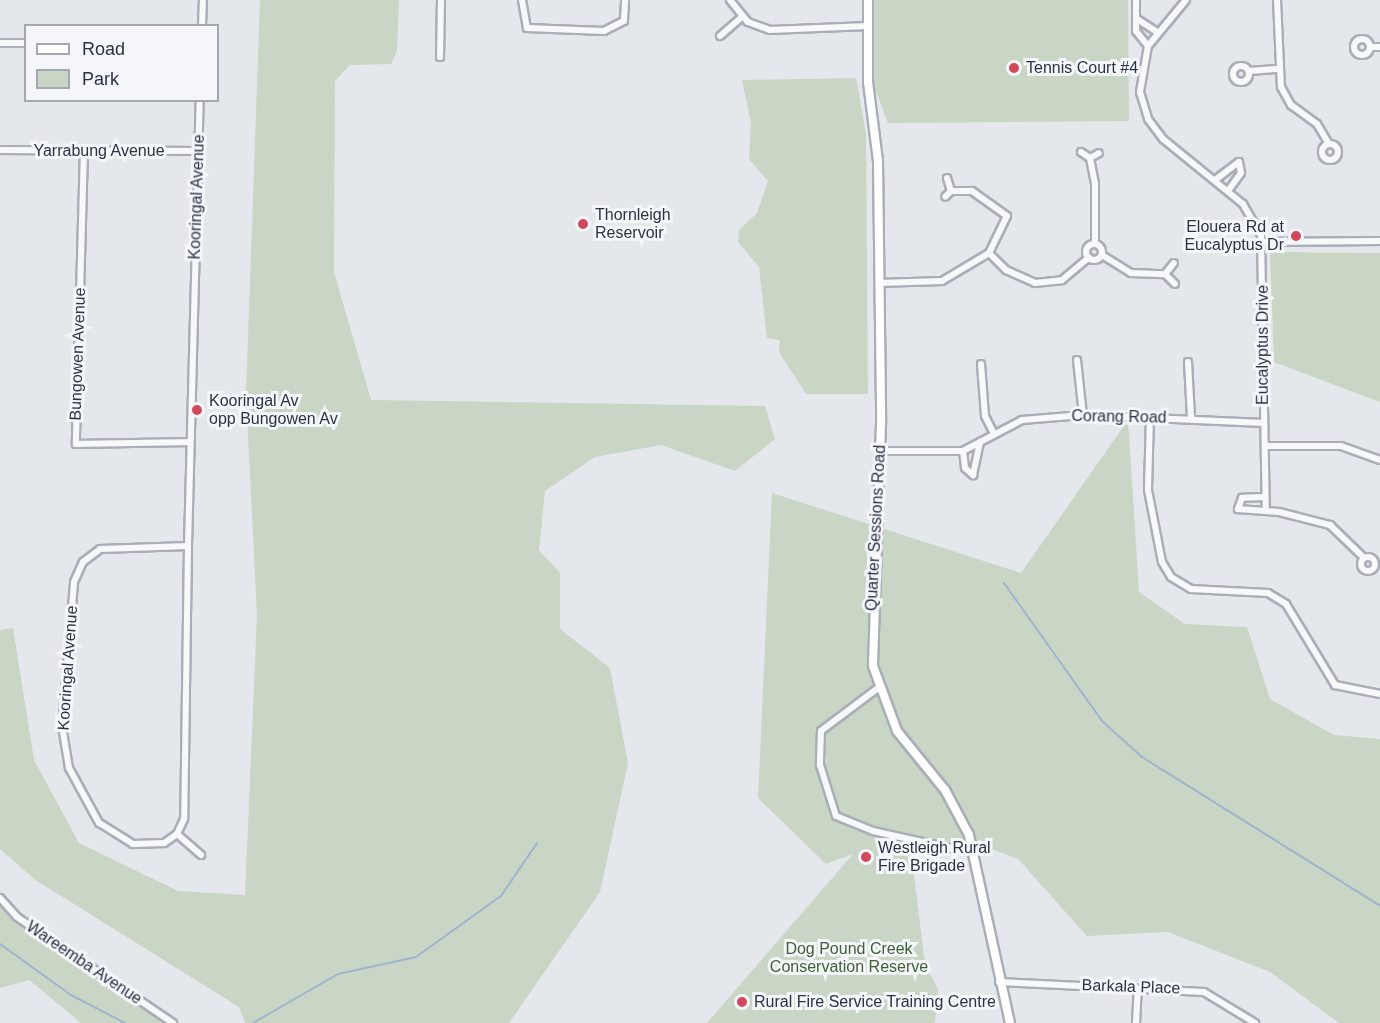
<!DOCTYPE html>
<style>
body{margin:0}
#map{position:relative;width:1380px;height:1023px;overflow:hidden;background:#e4e7ec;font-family:Helvetica,sans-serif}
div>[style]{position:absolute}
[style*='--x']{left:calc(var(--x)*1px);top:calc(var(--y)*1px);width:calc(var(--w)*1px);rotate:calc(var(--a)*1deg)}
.green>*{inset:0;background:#c9d6c5}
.stream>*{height:2px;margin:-1px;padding:0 1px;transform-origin:1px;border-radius:1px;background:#9fb4cc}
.roads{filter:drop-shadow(2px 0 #a9aeb7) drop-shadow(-2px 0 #a9aeb7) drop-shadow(0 2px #a9aeb7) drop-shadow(0 -2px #a9aeb7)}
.street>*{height:6px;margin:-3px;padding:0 3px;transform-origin:3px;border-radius:3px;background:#f7f8fa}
.street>.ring{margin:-3px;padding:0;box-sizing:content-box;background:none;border:6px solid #f7f8fa;border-radius:50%}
.secondary>*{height:8px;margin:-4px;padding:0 4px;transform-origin:4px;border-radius:4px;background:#fff}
.dots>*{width:16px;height:16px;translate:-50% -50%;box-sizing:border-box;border:3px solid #f4f6f9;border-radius:50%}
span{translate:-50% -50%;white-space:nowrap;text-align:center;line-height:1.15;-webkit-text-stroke:6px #f4f6f9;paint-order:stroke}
.poi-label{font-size:16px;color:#2b3445}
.left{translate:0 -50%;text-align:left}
.right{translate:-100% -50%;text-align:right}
.street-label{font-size:16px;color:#2b3445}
.park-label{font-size:16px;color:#3f6138}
.legend{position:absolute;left:24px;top:24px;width:195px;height:78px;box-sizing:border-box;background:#f4f6f9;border:2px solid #a4a8b1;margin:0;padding:8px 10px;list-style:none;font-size:18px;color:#2b3445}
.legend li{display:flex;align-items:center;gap:12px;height:30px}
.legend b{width:30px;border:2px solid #a4a8b1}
</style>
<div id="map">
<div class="green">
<i style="clip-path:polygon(260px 0,399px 0,397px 51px,391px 64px,350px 65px,335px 81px,334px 272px,371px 400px,765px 406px,775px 439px,735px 471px,661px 445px,595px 457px,545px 491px,539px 550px,560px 573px,560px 629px,610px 668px,628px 763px,600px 892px,509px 1023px,245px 1023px,239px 1007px,34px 879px,0 849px,0 630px,13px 628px,34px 760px,79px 843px,178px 891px,245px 895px,257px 616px,246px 394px)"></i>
<i style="clip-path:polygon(874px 0,1128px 0,1129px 121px,888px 123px,874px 86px)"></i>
<i style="clip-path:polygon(856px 78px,866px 134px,868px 394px,806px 394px,779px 352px,780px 340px,767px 338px,759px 267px,738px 242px,739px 230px,757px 213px,768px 181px,749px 159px,751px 123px,742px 80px)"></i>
<i style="clip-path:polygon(1270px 252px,1380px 253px,1380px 402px,1274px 362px)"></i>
<i style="clip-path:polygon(1128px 420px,1139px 592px,1185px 624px,1247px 627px,1270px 699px,1334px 735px,1380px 739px,1380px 1023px,1339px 1023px,1270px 972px,1168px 932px,1087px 936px,1018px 859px,986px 847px,970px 853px,885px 841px,911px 850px,925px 965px,938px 989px,935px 1023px,707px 1023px,853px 854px,826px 864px,758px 798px,772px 493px,1021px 573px)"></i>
<i style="clip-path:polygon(0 900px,147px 1003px,162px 1023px,81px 1023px,29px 980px,0 988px)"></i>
</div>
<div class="stream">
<i style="--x:1004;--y:583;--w:169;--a:54.6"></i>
<i style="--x:1102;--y:721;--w:54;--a:42"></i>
<i style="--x:1142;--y:757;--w:281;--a:32"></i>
<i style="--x:0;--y:944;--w:87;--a:35.7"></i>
<i style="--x:71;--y:995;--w:61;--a:27.4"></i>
<i style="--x:253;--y:1023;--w:98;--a:-30"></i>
<i style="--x:338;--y:974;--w:80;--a:-12.3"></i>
<i style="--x:416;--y:957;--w:105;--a:-35.7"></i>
<i style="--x:501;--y:896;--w:64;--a:-55.8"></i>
</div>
<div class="roads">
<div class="street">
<i style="--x:522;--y:0;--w:28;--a:80"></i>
<i style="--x:527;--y:28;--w:77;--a:2.2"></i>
<i style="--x:604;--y:31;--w:22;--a:-27"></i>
<i style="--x:624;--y:21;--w:21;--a:-87"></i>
<i style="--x:730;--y:0;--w:28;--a:51"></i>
<i style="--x:748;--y:22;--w:23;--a:20"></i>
<i style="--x:770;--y:30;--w:98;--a:-2.3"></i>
<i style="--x:1136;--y:0;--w:31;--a:90"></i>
<i style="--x:1136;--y:31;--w:19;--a:51"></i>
<i style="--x:1186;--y:0;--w:60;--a:129.6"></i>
<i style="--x:1148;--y:46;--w:47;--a:99.9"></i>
<i style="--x:1140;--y:92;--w:28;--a:73"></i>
<i style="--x:1148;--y:119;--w:25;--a:53"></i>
<i style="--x:1163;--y:139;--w:103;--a:39.1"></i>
<i style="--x:1243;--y:204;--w:36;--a:60"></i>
<i style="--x:1261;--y:235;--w:276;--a:89"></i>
<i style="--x:1277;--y:0;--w:87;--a:87.4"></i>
<i style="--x:1281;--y:87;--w:21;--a:61"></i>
<i style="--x:1291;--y:105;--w:32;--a:36"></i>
<i style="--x:1317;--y:124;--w:23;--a:59"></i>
<i style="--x:1137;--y:19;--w:24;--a:33"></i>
<i style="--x:202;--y:26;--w:26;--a:-88"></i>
<i style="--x:720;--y:36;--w:29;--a:-41"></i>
<i class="ring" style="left:1354px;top:39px;width:10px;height:10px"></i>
<i style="--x:0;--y:43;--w:26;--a:0"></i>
<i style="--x:1370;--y:47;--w:10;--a:0"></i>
<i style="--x:440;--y:57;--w:57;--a:-89"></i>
<i class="ring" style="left:1233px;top:66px;width:10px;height:10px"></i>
<i style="--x:1249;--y:71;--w:27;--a:-4"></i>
<i class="ring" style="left:1322px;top:144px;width:10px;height:10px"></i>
<i style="--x:0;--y:150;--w:198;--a:0.3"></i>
<i style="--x:84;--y:150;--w:294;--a:91.6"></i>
<i style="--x:76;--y:444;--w:114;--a:-1"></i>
<i style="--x:1081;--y:152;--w:11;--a:34"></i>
<i style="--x:1090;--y:158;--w:25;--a:79"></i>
<i style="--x:1095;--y:183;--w:60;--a:90"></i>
<i style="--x:1090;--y:158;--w:10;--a:-29"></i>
<i style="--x:947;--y:178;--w:14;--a:73"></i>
<i style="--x:1215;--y:180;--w:30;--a:-37"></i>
<i style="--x:1239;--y:162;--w:11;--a:80"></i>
<i style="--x:1241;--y:173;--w:22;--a:126"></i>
<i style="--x:1262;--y:242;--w:118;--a:-0.5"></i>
<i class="ring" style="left:1086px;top:244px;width:10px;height:10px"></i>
<i style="--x:989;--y:253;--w:24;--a:45"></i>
<i style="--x:1006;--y:270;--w:32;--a:24"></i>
<i style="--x:1035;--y:283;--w:27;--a:-6"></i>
<i style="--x:1062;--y:280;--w:35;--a:-40"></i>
<i style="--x:1102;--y:255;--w:34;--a:32"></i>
<i style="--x:1131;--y:273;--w:34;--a:2"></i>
<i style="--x:1165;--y:274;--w:14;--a:45"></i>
<i style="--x:1165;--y:274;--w:14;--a:-51"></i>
<i style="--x:879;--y:283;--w:63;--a:-1.8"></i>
<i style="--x:942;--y:281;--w:55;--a:-30.8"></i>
<i style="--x:989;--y:253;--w:41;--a:-64.1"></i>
<i style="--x:1007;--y:216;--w:43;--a:-144.5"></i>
<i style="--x:972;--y:191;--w:21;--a:180"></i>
<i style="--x:951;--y:191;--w:8;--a:135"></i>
<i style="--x:1077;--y:360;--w:55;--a:83.8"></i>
<i style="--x:1188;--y:362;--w:56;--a:86.9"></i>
<i style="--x:981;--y:364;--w:52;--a:85.6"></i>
<i style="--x:985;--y:416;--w:20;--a:63"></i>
<i style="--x:1150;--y:417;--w:73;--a:91.6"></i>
<i style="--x:1148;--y:490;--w:73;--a:79"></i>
<i style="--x:1162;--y:562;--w:17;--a:59"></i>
<i style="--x:1171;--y:577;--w:23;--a:31"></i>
<i style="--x:1191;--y:589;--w:77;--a:3"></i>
<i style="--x:1268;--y:593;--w:21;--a:31"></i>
<i style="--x:1286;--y:604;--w:95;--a:58.8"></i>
<i style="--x:1335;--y:685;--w:46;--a:11.3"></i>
<i style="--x:1265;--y:446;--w:76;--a:0"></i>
<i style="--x:1341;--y:446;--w:41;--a:19.7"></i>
<i style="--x:881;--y:451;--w:82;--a:0"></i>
<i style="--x:963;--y:451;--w:67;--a:-27.7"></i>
<i style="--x:1022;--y:420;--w:61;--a:-4.7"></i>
<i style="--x:1083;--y:415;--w:181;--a:2.5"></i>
<i style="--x:963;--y:451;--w:17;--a:83"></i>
<i style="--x:965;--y:468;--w:11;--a:41"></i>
<i style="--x:973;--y:475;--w:34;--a:-78"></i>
<i style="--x:1265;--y:497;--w:23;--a:178"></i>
<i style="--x:1242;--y:498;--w:12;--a:110"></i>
<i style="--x:1238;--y:509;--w:41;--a:4.2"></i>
<i style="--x:1279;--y:512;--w:53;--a:14.3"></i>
<i style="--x:1330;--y:525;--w:47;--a:44.1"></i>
<i style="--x:188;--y:546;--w:273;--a:90.8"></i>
<i style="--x:184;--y:819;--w:17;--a:115"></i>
<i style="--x:177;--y:834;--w:16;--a:145"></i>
<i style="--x:164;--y:843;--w:31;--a:178"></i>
<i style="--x:133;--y:844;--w:40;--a:-148"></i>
<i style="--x:99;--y:823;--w:63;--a:-118.6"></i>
<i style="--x:69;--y:768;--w:43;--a:-99.5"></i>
<i style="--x:62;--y:726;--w:144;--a:-85.2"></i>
<i style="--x:74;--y:582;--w:22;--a:-66"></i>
<i style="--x:83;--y:562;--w:21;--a:-37"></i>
<i style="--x:100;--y:549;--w:88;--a:-2"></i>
<i style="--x:188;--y:546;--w:446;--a:-88.5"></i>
<i class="ring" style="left:1361px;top:557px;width:8px;height:8px"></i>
<i style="--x:878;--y:688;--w:71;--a:143"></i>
<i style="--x:821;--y:731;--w:34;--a:92"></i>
<i style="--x:820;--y:765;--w:53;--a:72.6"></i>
<i style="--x:836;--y:816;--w:40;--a:22"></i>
<i style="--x:873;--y:831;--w:83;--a:12.5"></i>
<i style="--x:954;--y:849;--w:19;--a:-3"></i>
<i style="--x:177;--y:834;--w:32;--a:41"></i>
<i style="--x:0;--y:898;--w:25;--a:48"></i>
<i style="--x:17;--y:917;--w:189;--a:34.2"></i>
<i style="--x:999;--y:982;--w:205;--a:2.8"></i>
<i style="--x:1204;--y:992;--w:60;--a:31.3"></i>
<i style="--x:1136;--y:1023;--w:34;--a:-87"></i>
</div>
<div class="secondary">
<i style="--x:868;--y:0;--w:82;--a:90"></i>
<i style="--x:868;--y:82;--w:80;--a:82.8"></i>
<i style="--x:878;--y:161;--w:262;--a:89.3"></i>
<i style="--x:881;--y:423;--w:243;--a:91.9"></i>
<i style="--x:873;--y:666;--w:69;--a:69.7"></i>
<i style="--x:897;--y:731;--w:76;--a:50.9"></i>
<i style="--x:945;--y:790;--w:51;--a:61.9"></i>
<i style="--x:969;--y:835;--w:192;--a:77.7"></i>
</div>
</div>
<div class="dots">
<i style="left:1014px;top:68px;background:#d1495b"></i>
<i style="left:583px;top:224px;background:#d1495b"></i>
<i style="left:1296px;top:236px;background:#d1495b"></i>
<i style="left:197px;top:410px;background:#d1495b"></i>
<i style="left:866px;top:857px;background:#d1495b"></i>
<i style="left:742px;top:1002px;background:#d1495b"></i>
</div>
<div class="poi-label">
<span class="left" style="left:1026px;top:68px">Tennis Court #4</span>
<span class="left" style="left:595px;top:224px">Thornleigh<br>Reservoir</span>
<span class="right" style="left:1284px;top:236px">Elouera Rd at<br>Eucalyptus Dr</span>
<span class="left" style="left:209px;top:410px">Kooringal Av<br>opp Bungowen Av</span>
<span class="left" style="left:878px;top:857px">Westleigh Rural<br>Fire Brigade</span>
<span class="left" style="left:754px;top:1002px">Rural Fire Service Training Centre</span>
</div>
<div class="street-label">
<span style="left:99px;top:151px">Yarrabung Avenue</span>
<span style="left:197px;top:197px;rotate:-88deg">Kooringal Avenue</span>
<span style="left:1263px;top:345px;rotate:-90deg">Eucalyptus Drive</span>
<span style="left:78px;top:354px;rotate:-88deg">Bungowen Avenue</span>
<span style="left:1119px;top:417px;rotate:1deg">Corang Road</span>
<span style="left:876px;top:528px;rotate:-87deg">Quarter Sessions Road</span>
<span style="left:68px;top:668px;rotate:-86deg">Kooringal Avenue</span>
<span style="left:84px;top:963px;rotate:34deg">Wareemba Avenue</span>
<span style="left:1131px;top:987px;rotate:2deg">Barkala Place</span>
</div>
<div class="park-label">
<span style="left:849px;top:958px">Dog Pound Creek<br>Conservation Reserve</span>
</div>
<ul class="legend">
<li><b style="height:8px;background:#fff"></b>Road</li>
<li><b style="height:16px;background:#c9d6c5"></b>Park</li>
</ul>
</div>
